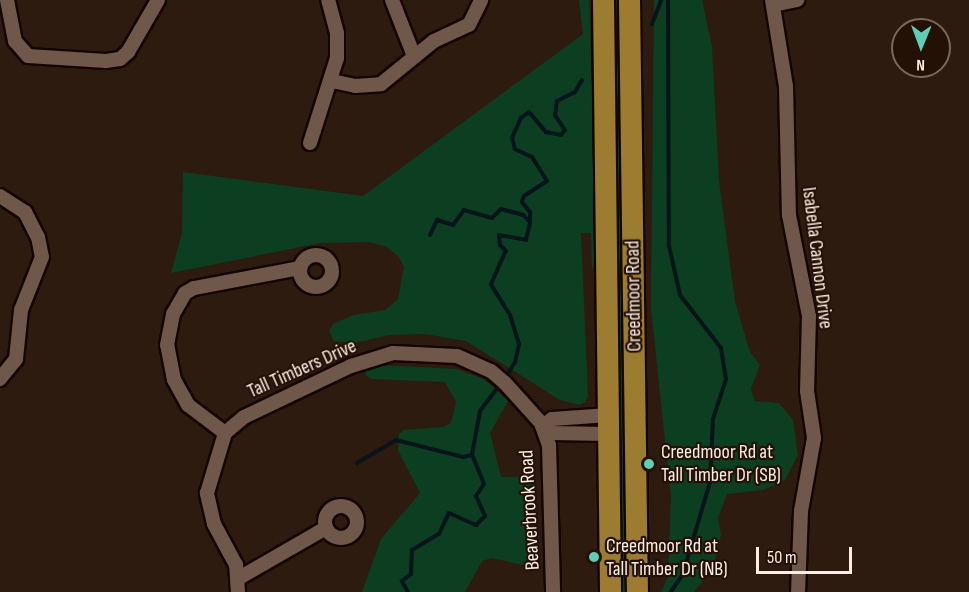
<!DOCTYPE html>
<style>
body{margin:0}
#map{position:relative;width:969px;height:592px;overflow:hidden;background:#2e1b0f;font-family:"Sofia Sans Condensed",sans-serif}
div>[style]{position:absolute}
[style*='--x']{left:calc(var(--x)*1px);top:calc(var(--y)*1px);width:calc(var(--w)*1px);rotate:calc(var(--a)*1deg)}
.green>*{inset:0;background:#0c3e21}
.stream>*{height:4px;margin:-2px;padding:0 2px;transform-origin:2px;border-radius:2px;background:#07141a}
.roads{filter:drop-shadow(2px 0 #150500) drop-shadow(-2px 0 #150500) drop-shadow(0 2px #150500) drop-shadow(0 -2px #150500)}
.street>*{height:14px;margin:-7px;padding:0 7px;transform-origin:7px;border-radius:7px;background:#6f584a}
.street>.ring{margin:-7px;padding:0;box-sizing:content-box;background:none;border:14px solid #6f584a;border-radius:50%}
.primary>*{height:21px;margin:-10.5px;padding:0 10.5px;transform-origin:10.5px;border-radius:10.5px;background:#9c7c31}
.dots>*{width:16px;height:16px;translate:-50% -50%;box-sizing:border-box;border:3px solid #241106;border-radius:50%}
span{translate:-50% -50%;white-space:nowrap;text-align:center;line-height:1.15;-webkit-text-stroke:4.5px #241106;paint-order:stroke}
.street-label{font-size:20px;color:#fceee5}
.poi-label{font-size:20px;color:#fceee5}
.left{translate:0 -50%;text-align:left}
.north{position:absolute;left:891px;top:18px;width:60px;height:60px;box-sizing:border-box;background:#241106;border:2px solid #7a695f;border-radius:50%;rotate:181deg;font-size:16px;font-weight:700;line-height:24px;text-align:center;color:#fceee5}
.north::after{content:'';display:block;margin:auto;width:21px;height:27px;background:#5dceb9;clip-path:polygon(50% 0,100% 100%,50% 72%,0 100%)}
.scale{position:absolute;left:756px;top:547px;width:96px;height:27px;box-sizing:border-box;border:3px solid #fceee5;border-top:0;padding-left:8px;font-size:18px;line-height:21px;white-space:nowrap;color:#fceee5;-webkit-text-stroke:4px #241106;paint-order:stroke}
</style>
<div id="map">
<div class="green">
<i style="clip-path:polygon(579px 0,589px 0,590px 14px,595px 260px,592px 272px,591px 233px,581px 233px,588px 396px,585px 402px,579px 405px,560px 400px,466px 341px,425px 334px,389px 335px,354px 343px,334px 341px,329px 331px,333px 324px,353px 315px,385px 310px,398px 299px,404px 267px,399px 257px,387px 247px,370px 242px,320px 243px,171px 273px,182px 233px,183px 172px,363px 196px,583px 34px)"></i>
<i style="clip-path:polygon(654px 0,702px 0,712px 47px,719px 181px,735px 302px,750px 352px,760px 365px,751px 389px,755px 401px,779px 403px,793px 420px,798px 455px,785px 480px,763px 490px,727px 494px,718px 518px,721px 535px,713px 568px,694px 592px,661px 592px,668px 577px,671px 498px,651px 308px)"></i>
<i style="clip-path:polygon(615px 2px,623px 64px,631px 592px,618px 592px,610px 3px)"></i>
<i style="clip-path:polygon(378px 365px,456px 369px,484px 379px,508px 401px,490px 433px,501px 477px,533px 477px,540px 549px,536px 561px,527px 566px,492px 558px,482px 561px,465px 592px,362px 592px,381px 539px,420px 493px,398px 450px,399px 434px,404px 430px,443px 427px,451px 423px,456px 402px,445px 382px,371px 379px,365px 375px,366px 370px)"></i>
</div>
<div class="stream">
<i style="--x:668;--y:0;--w:246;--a:89.8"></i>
<i style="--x:669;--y:246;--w:50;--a:77.3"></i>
<i style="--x:680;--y:295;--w:67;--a:52.3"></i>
<i style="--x:721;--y:348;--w:31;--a:81"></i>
<i style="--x:726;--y:379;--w:42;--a:108"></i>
<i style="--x:713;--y:419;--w:63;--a:92.7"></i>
<i style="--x:710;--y:482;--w:96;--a:106.4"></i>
<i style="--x:683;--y:574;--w:22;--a:124"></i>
<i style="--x:652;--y:24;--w:26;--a:-69"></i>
<i style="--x:430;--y:235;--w:17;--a:-65"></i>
<i style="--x:437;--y:220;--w:17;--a:17"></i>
<i style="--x:453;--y:225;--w:19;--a:-54"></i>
<i style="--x:464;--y:210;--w:29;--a:16"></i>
<i style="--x:492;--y:218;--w:13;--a:-45"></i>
<i style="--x:501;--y:209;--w:23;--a:15"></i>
<i style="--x:523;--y:215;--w:10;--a:45"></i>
<i style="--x:505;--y:378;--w:19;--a:-58"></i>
<i style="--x:515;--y:362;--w:18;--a:-77"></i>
<i style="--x:519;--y:344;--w:30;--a:-107"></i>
<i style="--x:510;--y:315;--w:36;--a:-122"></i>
<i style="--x:491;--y:284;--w:36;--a:-66"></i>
<i style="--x:506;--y:251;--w:8;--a:-135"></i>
<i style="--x:500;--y:245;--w:10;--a:-96"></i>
<i style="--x:499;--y:235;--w:27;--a:10"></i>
<i style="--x:526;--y:240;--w:18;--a:-77"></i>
<i style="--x:530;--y:222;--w:10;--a:-90"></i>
<i style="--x:530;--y:212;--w:13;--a:-129"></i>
<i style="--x:522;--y:202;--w:6;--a:-72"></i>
<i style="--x:524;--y:196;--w:27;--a:-33"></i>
<i style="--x:547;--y:181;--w:28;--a:-122"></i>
<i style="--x:532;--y:157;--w:19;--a:-155"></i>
<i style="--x:515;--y:149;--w:11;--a:-105"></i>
<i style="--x:512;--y:138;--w:22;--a:-66"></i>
<i style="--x:521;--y:118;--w:10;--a:-37"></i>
<i style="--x:529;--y:112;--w:26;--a:50"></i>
<i style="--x:546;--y:132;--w:15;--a:11"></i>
<i style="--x:561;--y:135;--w:6;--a:-51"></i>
<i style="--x:565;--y:130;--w:18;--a:-124"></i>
<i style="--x:555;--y:115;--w:14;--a:-82"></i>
<i style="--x:557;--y:101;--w:20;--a:-27"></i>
<i style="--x:575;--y:92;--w:14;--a:-60"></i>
<i style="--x:357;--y:463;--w:45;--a:-30.5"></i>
<i style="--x:396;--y:440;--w:69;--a:14.2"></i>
<i style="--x:463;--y:457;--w:9;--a:-13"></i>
<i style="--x:408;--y:592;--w:13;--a:-119"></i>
<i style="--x:402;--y:581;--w:11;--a:-38"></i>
<i style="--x:411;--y:574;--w:24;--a:-88"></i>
<i style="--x:412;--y:550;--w:31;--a:-31"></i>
<i style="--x:439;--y:534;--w:23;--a:-65"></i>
<i style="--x:449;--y:513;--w:30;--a:24"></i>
<i style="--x:476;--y:525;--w:13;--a:-45"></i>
<i style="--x:485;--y:516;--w:22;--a:-114"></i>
<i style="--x:476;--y:496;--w:14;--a:-56"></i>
<i style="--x:484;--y:484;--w:31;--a:-112"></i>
<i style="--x:472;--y:455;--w:45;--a:-79.7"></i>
<i style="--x:480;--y:411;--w:34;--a:-53"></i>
</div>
<div class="roads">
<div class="street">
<i style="--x:7;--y:0;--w:42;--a:79"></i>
<i style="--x:15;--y:41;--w:20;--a:49"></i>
<i style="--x:28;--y:56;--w:78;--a:3.7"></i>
<i style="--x:106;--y:61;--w:14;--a:-8"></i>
<i style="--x:120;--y:59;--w:11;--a:-41"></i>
<i style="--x:128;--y:52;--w:60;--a:-60"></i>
<i style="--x:392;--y:0;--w:60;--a:68.6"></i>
<i style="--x:772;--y:0;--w:87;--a:80.8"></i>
<i style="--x:786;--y:86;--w:129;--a:88.7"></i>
<i style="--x:789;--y:215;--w:103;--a:78.8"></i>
<i style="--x:809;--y:316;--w:75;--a:91.5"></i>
<i style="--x:807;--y:391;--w:48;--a:81.5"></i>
<i style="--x:814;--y:438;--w:74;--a:100.1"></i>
<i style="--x:801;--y:511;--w:81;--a:92.1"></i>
<i style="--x:773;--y:5;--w:25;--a:-12"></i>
<i style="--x:332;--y:81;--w:24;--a:12"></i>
<i style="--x:355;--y:86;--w:26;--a:-4"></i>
<i style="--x:381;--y:84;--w:68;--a:-39.1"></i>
<i style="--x:434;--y:41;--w:38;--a:-25"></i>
<i style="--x:469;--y:25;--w:28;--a:-64"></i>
<i style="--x:310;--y:143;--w:89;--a:-72.4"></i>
<i style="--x:337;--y:58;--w:25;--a:-90"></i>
<i style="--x:337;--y:33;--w:34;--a:-105"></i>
<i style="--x:0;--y:196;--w:30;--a:33"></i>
<i style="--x:25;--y:212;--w:28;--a:63"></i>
<i style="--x:38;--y:237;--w:20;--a:79"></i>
<i style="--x:42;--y:257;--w:57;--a:111.6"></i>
<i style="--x:21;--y:310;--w:49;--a:95.8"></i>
<i style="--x:16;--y:359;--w:26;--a:129"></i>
<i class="ring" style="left:300px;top:255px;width:18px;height:18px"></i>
<i style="--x:542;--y:426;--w:20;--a:70"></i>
<i style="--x:549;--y:445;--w:147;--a:88.4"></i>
<i style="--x:542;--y:426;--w:12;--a:-35"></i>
<i style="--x:552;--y:419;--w:57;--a:-4"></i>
<i style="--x:225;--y:433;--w:46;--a:-142.9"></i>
<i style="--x:188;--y:405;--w:29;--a:-119"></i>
<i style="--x:174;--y:380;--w:36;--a:-101"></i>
<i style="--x:167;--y:345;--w:32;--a:-79"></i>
<i style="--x:173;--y:314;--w:24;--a:-60"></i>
<i style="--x:185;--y:293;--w:10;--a:-29"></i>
<i style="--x:194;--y:288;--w:108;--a:-10.7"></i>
<i class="ring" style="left:325px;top:506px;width:18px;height:18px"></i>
<i style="--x:239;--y:578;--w:100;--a:-29.9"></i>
<i style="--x:238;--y:592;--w:27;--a:-94"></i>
<i style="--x:236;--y:565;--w:47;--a:-118.2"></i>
<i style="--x:214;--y:524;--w:32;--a:-103"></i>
<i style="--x:207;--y:493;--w:63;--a:-73.3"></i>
<i style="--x:225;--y:433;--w:25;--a:-40"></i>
<i style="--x:244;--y:417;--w:119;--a:-25.5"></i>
<i style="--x:351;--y:366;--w:44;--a:-17.2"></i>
<i style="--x:393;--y:353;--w:64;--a:2.7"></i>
<i style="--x:457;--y:356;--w:37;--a:24"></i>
<i style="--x:491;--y:371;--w:18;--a:41"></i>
<i style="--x:505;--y:383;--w:67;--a:48"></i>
<i style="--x:550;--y:433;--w:59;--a:1"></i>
</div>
<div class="primary">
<i style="--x:603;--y:0;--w:592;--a:89.32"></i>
<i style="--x:629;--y:0;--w:592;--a:89.23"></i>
</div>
</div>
<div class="dots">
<i style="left:649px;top:464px;background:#5dceb9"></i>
<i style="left:594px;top:557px;background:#5dceb9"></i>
</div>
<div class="street-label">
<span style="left:817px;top:258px;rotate:83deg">Isabella Cannon Drive</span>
<span style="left:634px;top:296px;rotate:-91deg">Creedmoor Road</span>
<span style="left:302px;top:369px;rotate:-24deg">Tall Timbers Drive</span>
<span style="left:530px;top:510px;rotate:-93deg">Beaverbrook Road</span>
</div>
<div class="poi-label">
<span class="left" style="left:661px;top:464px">Creedmoor Rd at<br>Tall Timber Dr (SB)</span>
<span class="left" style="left:606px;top:558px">Creedmoor Rd at<br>Tall Timber Dr (NB)</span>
</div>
<div class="north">N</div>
<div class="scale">50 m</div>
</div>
